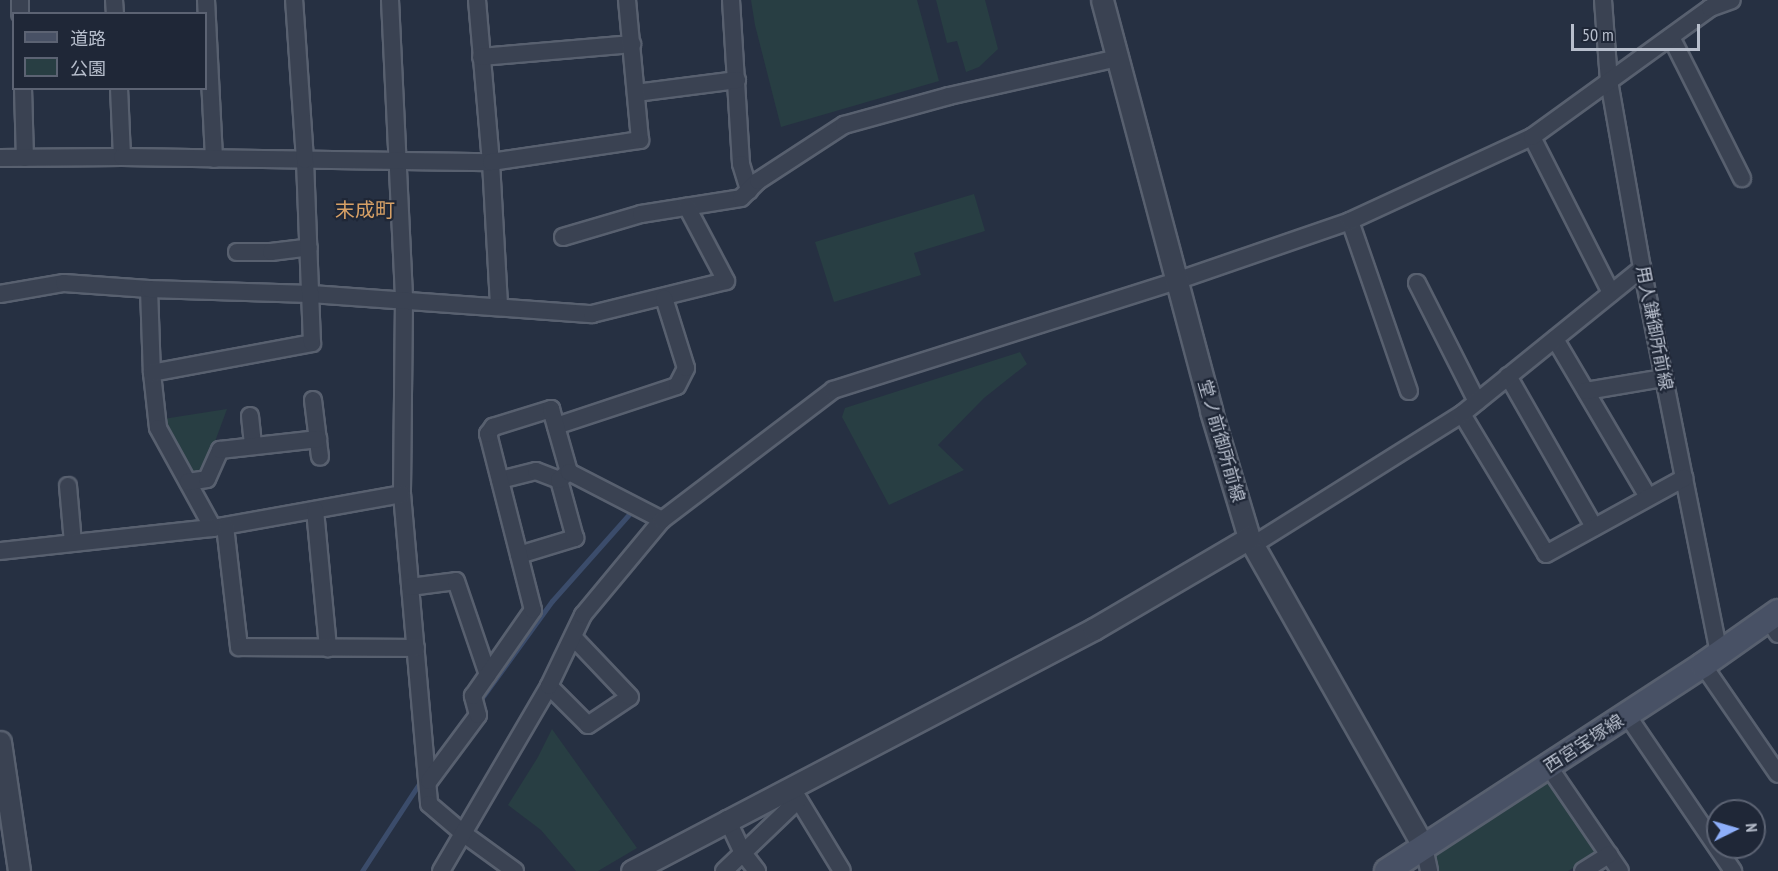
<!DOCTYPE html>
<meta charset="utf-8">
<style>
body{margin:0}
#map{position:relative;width:1778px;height:871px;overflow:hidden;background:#263042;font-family:"PT Sans Narrow","Noto Sans JP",sans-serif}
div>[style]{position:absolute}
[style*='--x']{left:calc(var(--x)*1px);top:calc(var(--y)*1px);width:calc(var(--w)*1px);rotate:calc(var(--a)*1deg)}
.green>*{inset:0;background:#283e43}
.stream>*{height:5px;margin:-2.5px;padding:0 2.5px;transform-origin:2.5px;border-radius:2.5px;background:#3b4c6b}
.roads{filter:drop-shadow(2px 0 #58606f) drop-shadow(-2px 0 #58606f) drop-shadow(0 2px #58606f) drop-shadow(0 -2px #58606f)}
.minor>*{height:16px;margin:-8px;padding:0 8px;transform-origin:8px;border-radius:8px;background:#3a4252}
.tertiary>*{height:21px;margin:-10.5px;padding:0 10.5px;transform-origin:10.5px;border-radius:10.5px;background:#3a4252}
.secondary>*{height:24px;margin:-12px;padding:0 12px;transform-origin:12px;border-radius:12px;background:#485165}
span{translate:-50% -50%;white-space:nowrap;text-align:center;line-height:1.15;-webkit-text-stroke:4.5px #1f2737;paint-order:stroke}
.street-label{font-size:18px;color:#b7becc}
.neighbourhood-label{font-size:20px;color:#d8a166}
.legend{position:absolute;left:12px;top:12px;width:195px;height:78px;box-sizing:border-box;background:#1f2737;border:2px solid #5c6373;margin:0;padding:8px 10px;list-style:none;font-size:18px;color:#b7becc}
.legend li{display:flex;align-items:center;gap:12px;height:30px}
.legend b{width:30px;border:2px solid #5c6373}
.north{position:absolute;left:1706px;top:799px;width:60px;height:60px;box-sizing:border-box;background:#1f2737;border:2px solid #5c6373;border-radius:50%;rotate:85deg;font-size:16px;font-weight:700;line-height:24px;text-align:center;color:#b7becc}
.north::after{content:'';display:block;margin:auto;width:21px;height:27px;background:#8eaffa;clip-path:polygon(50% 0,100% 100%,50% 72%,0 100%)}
.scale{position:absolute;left:1571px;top:24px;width:129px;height:27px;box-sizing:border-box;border:3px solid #b7becc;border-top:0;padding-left:8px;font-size:18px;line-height:21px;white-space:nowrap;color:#b7becc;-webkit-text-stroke:4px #1f2737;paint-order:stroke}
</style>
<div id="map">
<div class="green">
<i style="clip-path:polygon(751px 0,917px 0,939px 81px,781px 127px,755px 25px)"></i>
<i style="clip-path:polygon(936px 0,985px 0,998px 49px,979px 67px,966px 72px,957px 41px,947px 43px)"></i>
<i style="clip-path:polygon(974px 194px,985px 231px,914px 253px,921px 275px,834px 302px,815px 242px)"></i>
<i style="clip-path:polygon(1020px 352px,1027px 364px,984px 398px,938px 445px,964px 470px,889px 505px,842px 417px,845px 408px)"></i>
<i style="clip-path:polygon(227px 409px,203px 474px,191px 475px,163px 419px)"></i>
<i style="clip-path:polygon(552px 729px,637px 848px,598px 871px,576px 871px,541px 830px,508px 805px,538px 757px)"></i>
<i style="clip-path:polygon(1550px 781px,1599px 853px,1568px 871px,1439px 871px,1431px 857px)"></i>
</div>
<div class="stream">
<i style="--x:481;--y:699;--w:121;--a:-54.1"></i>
<i style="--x:552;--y:601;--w:118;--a:-48.4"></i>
<i style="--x:362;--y:871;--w:104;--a:-56.8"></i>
</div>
<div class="roads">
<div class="minor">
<i style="--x:20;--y:0;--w:14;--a:90"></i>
<i style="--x:114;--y:0;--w:14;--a:86"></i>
<i style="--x:206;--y:0;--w:159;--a:87.1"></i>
<i style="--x:390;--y:0;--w:300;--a:87.3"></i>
<i style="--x:404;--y:300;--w:194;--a:90.6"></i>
<i style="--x:402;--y:494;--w:311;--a:85"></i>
<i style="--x:429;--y:804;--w:46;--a:40.6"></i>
<i style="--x:464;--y:834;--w:63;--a:36"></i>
<i style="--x:477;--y:0;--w:163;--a:85.1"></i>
<i style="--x:491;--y:162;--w:145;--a:86.8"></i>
<i style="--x:731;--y:0;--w:164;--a:86.5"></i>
<i style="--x:741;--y:164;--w:28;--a:73"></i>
<i style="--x:1603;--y:0;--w:81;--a:85.8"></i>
<i style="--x:1609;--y:81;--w:190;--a:80"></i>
<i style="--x:1642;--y:268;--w:395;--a:78.7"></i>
<i style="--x:1671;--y:37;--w:158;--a:63.3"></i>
<i style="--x:481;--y:57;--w:152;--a:-4.9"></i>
<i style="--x:23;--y:88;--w:70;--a:88.4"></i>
<i style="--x:119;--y:88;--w:69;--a:87.5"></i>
<i style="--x:636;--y:93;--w:102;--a:-7.3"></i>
<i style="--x:1532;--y:137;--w:175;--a:63.1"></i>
<i style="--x:0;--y:158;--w:122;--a:-0.5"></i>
<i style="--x:122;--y:157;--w:369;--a:0.8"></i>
<i style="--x:491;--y:162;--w:151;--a:-8.4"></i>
<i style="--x:640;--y:140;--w:141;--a:-95.3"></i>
<i style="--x:1350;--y:221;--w:180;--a:70.9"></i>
<i style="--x:563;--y:237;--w:81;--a:-16.4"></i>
<i style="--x:641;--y:214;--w:101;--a:-9.1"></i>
<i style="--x:741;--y:198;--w:24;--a:-45"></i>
<i style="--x:758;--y:181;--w:103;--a:-33.1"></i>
<i style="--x:844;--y:125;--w:109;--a:-15.4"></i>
<i style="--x:949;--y:96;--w:173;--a:-12.7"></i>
<i style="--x:237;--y:252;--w:34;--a:0"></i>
<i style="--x:271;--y:252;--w:38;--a:-7"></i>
<i style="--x:1417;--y:283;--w:133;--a:63.2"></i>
<i style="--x:149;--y:289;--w:84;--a:88"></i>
<i style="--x:152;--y:373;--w:55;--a:83.8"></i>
<i style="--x:158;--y:428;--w:114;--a:61.2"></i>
<i style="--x:213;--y:528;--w:192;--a:-10.2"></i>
<i style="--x:0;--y:294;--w:65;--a:-9.8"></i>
<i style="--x:64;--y:283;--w:85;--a:4"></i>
<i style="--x:149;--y:289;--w:162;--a:1.8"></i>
<i style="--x:311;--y:294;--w:282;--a:4.1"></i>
<i style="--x:592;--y:314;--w:138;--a:-13.8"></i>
<i style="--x:726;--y:281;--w:84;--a:-117.8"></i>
<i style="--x:1555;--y:339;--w:183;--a:59.5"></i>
<i style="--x:152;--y:373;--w:163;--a:-10.6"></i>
<i style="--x:312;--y:343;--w:183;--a:-92.2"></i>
<i style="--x:305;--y:160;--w:160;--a:-93.9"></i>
<i style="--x:1508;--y:376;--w:174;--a:60.3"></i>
<i style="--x:1586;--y:391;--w:79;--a:-9.5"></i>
<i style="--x:313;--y:400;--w:57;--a:83"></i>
<i style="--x:1462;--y:414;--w:163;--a:59"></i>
<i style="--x:1546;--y:554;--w:158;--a:-28.8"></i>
<i style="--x:250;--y:416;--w:29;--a:84"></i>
<i style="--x:556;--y:426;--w:127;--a:-18.3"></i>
<i style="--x:677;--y:386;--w:20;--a:-63"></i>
<i style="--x:686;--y:368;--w:73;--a:-107.4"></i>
<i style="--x:500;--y:480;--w:37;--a:-14"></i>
<i style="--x:536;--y:471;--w:25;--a:21"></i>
<i style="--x:188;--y:482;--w:19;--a:-9"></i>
<i style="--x:207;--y:479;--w:32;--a:-66"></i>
<i style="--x:220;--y:450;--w:99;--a:-6.4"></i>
<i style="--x:68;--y:486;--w:57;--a:85"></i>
<i style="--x:315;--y:510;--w:139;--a:84.6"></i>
<i style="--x:225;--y:526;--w:122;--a:83.4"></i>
<i style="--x:239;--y:647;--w:177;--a:0.3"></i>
<i style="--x:1253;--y:545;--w:247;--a:-32.1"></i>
<i style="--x:1462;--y:414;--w:232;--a:-39"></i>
<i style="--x:0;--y:551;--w:214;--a:-6.2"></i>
<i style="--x:519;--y:555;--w:59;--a:-16.9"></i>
<i style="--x:575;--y:538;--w:60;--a:-105.4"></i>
<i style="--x:559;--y:480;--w:13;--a:-39"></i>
<i style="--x:410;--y:587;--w:46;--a:-7.4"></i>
<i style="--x:456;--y:581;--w:99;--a:71.2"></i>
<i style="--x:1768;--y:619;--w:18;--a:56"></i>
<i style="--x:1703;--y:665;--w:132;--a:55.5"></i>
<i style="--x:549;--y:686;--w:55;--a:45"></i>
<i style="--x:588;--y:725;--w:50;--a:-33.7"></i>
<i style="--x:630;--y:697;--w:81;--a:-133.5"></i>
<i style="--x:1627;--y:715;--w:189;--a:55.8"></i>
<i style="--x:1549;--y:767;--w:126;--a:55.7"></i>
<i style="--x:429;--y:781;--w:82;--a:-53.4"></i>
<i style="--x:478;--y:715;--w:20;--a:-105"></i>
<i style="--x:473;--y:696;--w:105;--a:-55.1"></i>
<i style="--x:533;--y:610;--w:182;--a:-104.3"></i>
<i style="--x:488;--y:434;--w:9;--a:-54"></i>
<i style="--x:493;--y:427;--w:61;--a:-17.2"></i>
<i style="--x:551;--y:409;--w:66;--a:74.1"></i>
<i style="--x:569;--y:472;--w:105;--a:27.3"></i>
<i style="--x:794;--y:792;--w:92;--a:58.7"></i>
<i style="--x:727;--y:819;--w:38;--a:65"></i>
<i style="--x:743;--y:853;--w:23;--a:52"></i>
<i style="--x:1424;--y:847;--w:25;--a:78"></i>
<i style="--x:441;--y:871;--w:214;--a:-59.7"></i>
<i style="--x:549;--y:686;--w:79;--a:-64.4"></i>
<i style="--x:583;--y:615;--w:124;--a:-50.3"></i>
<i style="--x:662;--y:520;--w:215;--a:-37.2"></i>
<i style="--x:833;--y:390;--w:360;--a:-17.6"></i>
<i style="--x:1176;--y:281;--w:184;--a:-19"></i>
<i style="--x:1350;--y:221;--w:200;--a:-24.8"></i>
<i style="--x:1532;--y:137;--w:220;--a:-35.9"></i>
<i style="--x:1710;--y:8;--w:23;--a:-20"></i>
<i style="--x:724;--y:871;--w:103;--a:-43.8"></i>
<i style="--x:1583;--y:871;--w:31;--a:-32"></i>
</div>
<div class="tertiary">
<i style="--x:1102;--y:0;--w:425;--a:75.1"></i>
<i style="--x:1211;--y:411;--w:133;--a:73.3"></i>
<i style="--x:1249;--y:538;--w:355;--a:60.5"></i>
<i style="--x:0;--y:742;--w:130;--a:81.6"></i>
<i style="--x:632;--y:871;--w:522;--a:-27.65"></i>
<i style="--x:1094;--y:629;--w:180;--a:-30.4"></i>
</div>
<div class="secondary">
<i style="--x:1387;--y:871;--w:377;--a:-33.1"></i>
<i style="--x:1703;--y:665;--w:92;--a:-35.2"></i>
</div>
</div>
<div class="street-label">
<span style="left:1654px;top:328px;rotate:79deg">用人鎌御所前線</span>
<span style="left:1221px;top:441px;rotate:74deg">堂ノ前御所前線</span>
<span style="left:1584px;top:744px;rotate:-33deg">西宮宝塚線</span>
</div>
<div class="neighbourhood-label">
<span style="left:365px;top:210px">末成町</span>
</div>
<ul class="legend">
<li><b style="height:8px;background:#485165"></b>道路</li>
<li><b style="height:16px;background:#283e43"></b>公園</li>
</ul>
<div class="north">N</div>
<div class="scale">50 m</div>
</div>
